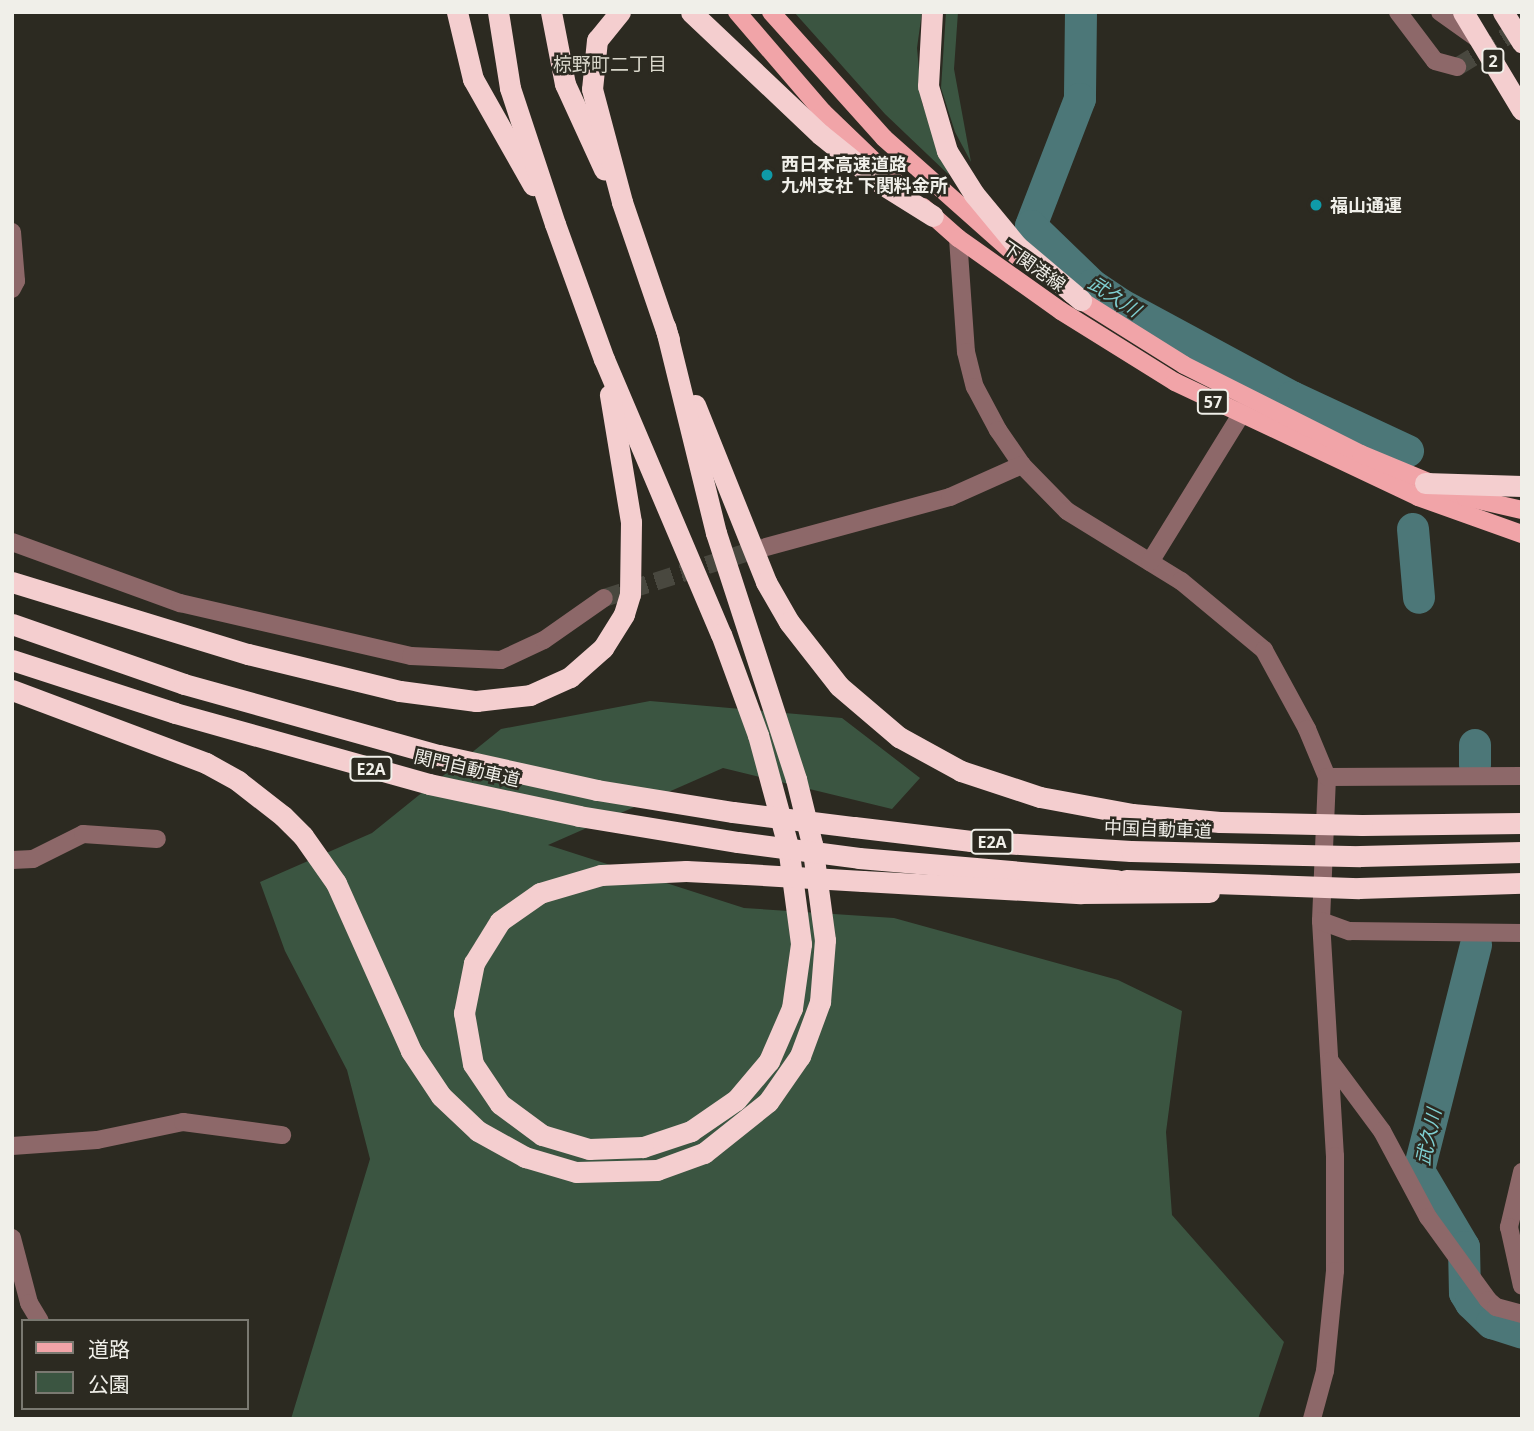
<!DOCTYPE html>
<meta charset="utf-8">
<style>
body{margin:0}
#map{position:relative;width:1534px;height:1431px;overflow:hidden;background:#2c2a21;font-family:"Open Sans","Noto Sans JP",sans-serif}
div>[style]{position:absolute}
[style*='--x']{left:calc(var(--x)*1px);top:calc(var(--y)*1px);width:calc(var(--w)*1px);rotate:calc(var(--a)*1deg)}
.green>*{inset:0;background:#3b5541}
.river>*{height:32px;margin:-16px;padding:0 16px;transform-origin:16px;border-radius:16px;background:#4c7778}
.minor-tunnel>*{height:18px;margin-top:-9px;transform-origin:0;background:repeating-linear-gradient(90deg,#49483f 0 18px,transparent 0 27px)}
.minor>*{height:18px;margin:-9px;padding:0 9px;transform-origin:9px;border-radius:9px;background:#8d6869}
.major>*{height:18px;margin:-9px;padding:0 9px;transform-origin:9px;border-radius:9px;background:#f1a4a8}
.highway>*{height:21px;margin:-10.5px;padding:0 10.5px;transform-origin:10.5px;border-radius:10.5px;background:#f4cecf}
.highway-bridge>*{height:21px;margin:-10.5px;padding:0 10.5px;transform-origin:10.5px;border-radius:10.5px;background:#f4cecf}
.dots>*{width:19px;height:19px;translate:-50% -50%;box-sizing:border-box;border:4px solid #2c2a21;border-radius:50%}
span{translate:-50% -50%;white-space:nowrap;text-align:center;line-height:1.15;-webkit-text-stroke:5px #2c2a21;paint-order:stroke}
.shield-label span{padding:2px 5px;background:#2c2a21;border:2px solid;border-radius:5px;-webkit-text-stroke-width:0}
.shield-label{font-size:16px;color:#f0efe9;font-weight:700}
.poi-label{font-size:18px;color:#f0efe9;font-weight:700}
.left{translate:0 -50%;text-align:left}
.street-label{font-size:18px;color:#f0efe9}
.neighbourhood-label{font-size:19px;color:#d9d7cb}
.water-label{font-size:19px;color:#7fcfd1;font-style:italic}
.frame{position:absolute;inset:0;border:14px solid #f0efe9;pointer-events:none}
.legend{position:absolute;left:21px;top:1319px;width:228px;height:91px;box-sizing:border-box;background:#2c2a21;border:2px solid #7a7971;margin:0;padding:9px 12px;list-style:none;font-size:21px;color:#f0efe9}
.legend li{display:flex;align-items:center;gap:14px;height:35px}
.legend b{width:35px;border:2px solid #7a7971}
</style>
<div id="map">
<div class="green">
<i style="clip-path:polygon(794px 12px,922px 12px,917px 48px,922px 103px,949px 175px,885px 114px)"></i>
<i style="clip-path:polygon(946px 12px,958px 12px,954px 69px,971px 162px,955px 132px,941px 88px)"></i>
<i style="clip-path:polygon(650px 701px,842px 718px,920px 778px,892px 809px,723px 768px,548px 845px,744px 908px,894px 918px,1118px 980px,1182px 1011px,1166px 1132px,1172px 1215px,1284px 1342px,1258px 1419px,291px 1419px,370px 1159px,347px 1070px,285px 951px,260px 882px,372px 833px,501px 729px)"></i>
</div>
<div class="river">
<i style="--x:1081;--y:12;--w:87;--a:90.7"></i>
<i style="--x:1080;--y:99;--w:136;--a:111.1"></i>
<i style="--x:1031;--y:226;--w:85;--a:44"></i>
<i style="--x:1092;--y:285;--w:34;--a:34"></i>
<i style="--x:1120;--y:304;--w:196;--a:28.4"></i>
<i style="--x:1292;--y:397;--w:128;--a:25"></i>
<i style="--x:1413;--y:529;--w:69;--a:85"></i>
<i style="--x:1475;--y:765;--w:20;--a:-90"></i>
<i style="--x:1476;--y:945;--w:233;--a:104.2"></i>
<i style="--x:1419;--y:1171;--w:88;--a:59.4"></i>
<i style="--x:1464;--y:1247;--w:46;--a:88.8"></i>
<i style="--x:1465;--y:1293;--w:12;--a:59"></i>
<i style="--x:1471;--y:1303;--w:29;--a:44"></i>
<i style="--x:1492;--y:1323;--w:32;--a:18"></i>
</div>
<div class="minor-tunnel">
<i style="--x:1457;--y:67;--w:76;--a:-31.6"></i>
<i style="--x:604;--y:598;--w:168;--a:-17.7"></i>
</div>
<div class="minor">
<i style="--x:1398;--y:12;--w:61;--a:52.9"></i>
<i style="--x:1435;--y:61;--w:23;--a:15"></i>
<i style="--x:1440;--y:12;--w:47;--a:35.4"></i>
<i style="--x:12;--y:232;--w:49;--a:85.3"></i>
<i style="--x:16;--y:281;--w:9;--a:117"></i>
<i style="--x:958;--y:238;--w:114;--a:86"></i>
<i style="--x:966;--y:352;--w:36;--a:76"></i>
<i style="--x:975;--y:387;--w:49;--a:61.9"></i>
<i style="--x:998;--y:430;--w:42;--a:55.6"></i>
<i style="--x:1022;--y:465;--w:64;--a:45.6"></i>
<i style="--x:1067;--y:511;--w:134;--a:31.6"></i>
<i style="--x:1181;--y:581;--w:108;--a:39.7"></i>
<i style="--x:1264;--y:650;--w:90;--a:61.4"></i>
<i style="--x:1307;--y:729;--w:52;--a:67.4"></i>
<i style="--x:1327;--y:777;--w:144;--a:92.4"></i>
<i style="--x:1321;--y:921;--w:235;--a:86.6"></i>
<i style="--x:1335;--y:1156;--w:115;--a:90"></i>
<i style="--x:1335;--y:1271;--w:100;--a:95.7"></i>
<i style="--x:1325;--y:1371;--w:50;--a:105.2"></i>
<i style="--x:12;--y:542;--w:179;--a:20"></i>
<i style="--x:180;--y:603;--w:237;--a:12.9"></i>
<i style="--x:411;--y:656;--w:90;--a:2.5"></i>
<i style="--x:501;--y:660;--w:47;--a:-24.9"></i>
<i style="--x:544;--y:640;--w:73;--a:-35"></i>
<i style="--x:766;--y:547;--w:191;--a:-15.2"></i>
<i style="--x:950;--y:497;--w:79;--a:-24"></i>
<i style="--x:1150;--y:562;--w:188;--a:-58.3"></i>
<i style="--x:1327;--y:777;--w:195;--a:-0.3"></i>
<i style="--x:12;--y:860;--w:21;--a:-3"></i>
<i style="--x:33;--y:859;--w:56;--a:-26.6"></i>
<i style="--x:83;--y:834;--w:74;--a:3.9"></i>
<i style="--x:1321;--y:921;--w:30;--a:20"></i>
<i style="--x:1349;--y:931;--w:173;--a:0.7"></i>
<i style="--x:1330;--y:1061;--w:87;--a:53.4"></i>
<i style="--x:1382;--y:1131;--w:98;--a:61.9"></i>
<i style="--x:1428;--y:1217;--w:102;--a:54.1"></i>
<i style="--x:1488;--y:1300;--w:11;--a:41"></i>
<i style="--x:1496;--y:1307;--w:27;--a:15"></i>
<i style="--x:12;--y:1146;--w:85;--a:-4"></i>
<i style="--x:97;--y:1140;--w:88;--a:-11.8"></i>
<i style="--x:183;--y:1122;--w:100;--a:7.5"></i>
<i style="--x:1522;--y:1172;--w:57;--a:103.3"></i>
<i style="--x:1509;--y:1227;--w:60;--a:77.6"></i>
<i style="--x:12;--y:1238;--w:67;--a:75.3"></i>
<i style="--x:29;--y:1303;--w:21;--a:59"></i>
</div>
<div class="major">
<i style="--x:737;--y:12;--w:132;--a:49.3"></i>
<i style="--x:823;--y:112;--w:110;--a:43.9"></i>
<i style="--x:771;--y:12;--w:169;--a:48.1"></i>
<i style="--x:884;--y:138;--w:178;--a:41.6"></i>
<i style="--x:923;--y:207;--w:47;--a:41.5"></i>
<i style="--x:958;--y:238;--w:126;--a:35.3"></i>
<i style="--x:1061;--y:311;--w:134;--a:31.9"></i>
<i style="--x:1175;--y:382;--w:269;--a:25.3"></i>
<i style="--x:1418;--y:497;--w:110;--a:19.6"></i>
<i style="--x:1071;--y:294;--w:133;--a:32.1"></i>
<i style="--x:1184;--y:365;--w:198;--a:26.7"></i>
<i style="--x:1361;--y:454;--w:113;--a:22.5"></i>
<i style="--x:1465;--y:497;--w:58;--a:12.8"></i>
</div>
<div class="highway">
<i style="--x:457;--y:12;--w:69;--a:76.6"></i>
<i style="--x:473;--y:79;--w:122;--a:60.5"></i>
<i style="--x:498;--y:12;--w:77;--a:81"></i>
<i style="--x:510;--y:88;--w:143;--a:71.7"></i>
<i style="--x:555;--y:224;--w:144;--a:70.1"></i>
<i style="--x:604;--y:359;--w:299;--a:67"></i>
<i style="--x:721;--y:634;--w:108;--a:69.9"></i>
<i style="--x:758;--y:735;--w:115;--a:74.9"></i>
<i style="--x:788;--y:846;--w:99;--a:82.4"></i>
<i style="--x:801;--y:944;--w:65;--a:98"></i>
<i style="--x:792;--y:1008;--w:58;--a:113.5"></i>
<i style="--x:769;--y:1061;--w:51;--a:130.2"></i>
<i style="--x:736;--y:1100;--w:55;--a:145.4"></i>
<i style="--x:691;--y:1131;--w:51;--a:161.6"></i>
<i style="--x:643;--y:1147;--w:54;--a:177.9"></i>
<i style="--x:589;--y:1149;--w:49;--a:-163.4"></i>
<i style="--x:542;--y:1135;--w:52;--a:-143.6"></i>
<i style="--x:500;--y:1104;--w:48;--a:-124"></i>
<i style="--x:473;--y:1064;--w:52;--a:-100"></i>
<i style="--x:464;--y:1013;--w:51;--a:-78.7"></i>
<i style="--x:474;--y:963;--w:49;--a:-58.2"></i>
<i style="--x:500;--y:921;--w:49;--a:-35"></i>
<i style="--x:540;--y:893;--w:64;--a:-16.4"></i>
<i style="--x:601;--y:875;--w:85;--a:-2.7"></i>
<i style="--x:686;--y:871;--w:60;--a:2.9"></i>
<i style="--x:551;--y:12;--w:73;--a:79"></i>
<i style="--x:565;--y:84;--w:94;--a:65.4"></i>
<i style="--x:620;--y:12;--w:36;--a:129"></i>
<i style="--x:597;--y:40;--w:49;--a:95.8"></i>
<i style="--x:592;--y:89;--w:117;--a:75.1"></i>
<i style="--x:622;--y:202;--w:145;--a:71.1"></i>
<i style="--x:691;--y:12;--w:178;--a:43.4"></i>
<i style="--x:820;--y:134;--w:80;--a:38.9"></i>
<i style="--x:882;--y:184;--w:60;--a:32.1"></i>
<i style="--x:932;--y:12;--w:74;--a:93.1"></i>
<i style="--x:928;--y:86;--w:68;--a:73.7"></i>
<i style="--x:947;--y:151;--w:51;--a:57.9"></i>
<i style="--x:974;--y:194;--w:67;--a:50.4"></i>
<i style="--x:1017;--y:246;--w:84;--a:40.2"></i>
<i style="--x:1463;--y:12;--w:114;--a:59"></i>
<i style="--x:1503;--y:12;--w:36;--a:58"></i>
<i style="--x:695;--y:405;--w:191;--a:68.1"></i>
<i style="--x:766;--y:582;--w:46;--a:60.1"></i>
<i style="--x:789;--y:622;--w:81;--a:52"></i>
<i style="--x:839;--y:686;--w:79;--a:40.4"></i>
<i style="--x:899;--y:737;--w:71;--a:28.7"></i>
<i style="--x:961;--y:771;--w:83;--a:18.2"></i>
<i style="--x:1040;--y:797;--w:94;--a:10.5"></i>
<i style="--x:1425;--y:483;--w:97;--a:1.8"></i>
<i style="--x:12;--y:582;--w:247;--a:17"></i>
<i style="--x:248;--y:654;--w:156;--a:13.7"></i>
<i style="--x:400;--y:691;--w:77;--a:7.5"></i>
<i style="--x:476;--y:701;--w:54;--a:-6.3"></i>
<i style="--x:530;--y:695;--w:44;--a:-24.2"></i>
<i style="--x:570;--y:677;--w:44;--a:-41.3"></i>
<i style="--x:603;--y:648;--w:40;--a:-58"></i>
<i style="--x:624;--y:614;--w:21;--a:-73"></i>
<i style="--x:630;--y:594;--w:72;--a:-89.2"></i>
<i style="--x:631;--y:522;--w:129;--a:-99.4"></i>
<i style="--x:12;--y:624;--w:182;--a:19.2"></i>
<i style="--x:184;--y:684;--w:265;--a:15.6"></i>
<i style="--x:439;--y:755;--w:162;--a:12.5"></i>
<i style="--x:597;--y:790;--w:138;--a:9.2"></i>
<i style="--x:12;--y:660;--w:171;--a:18"></i>
<i style="--x:175;--y:713;--w:264;--a:15.6"></i>
<i style="--x:429;--y:784;--w:153;--a:12"></i>
<i style="--x:579;--y:816;--w:161;--a:9.3"></i>
<i style="--x:12;--y:690;--w:207;--a:20.6"></i>
<i style="--x:206;--y:763;--w:37;--a:29"></i>
<i style="--x:238;--y:781;--w:57;--a:37.9"></i>
<i style="--x:283;--y:816;--w:28;--a:45"></i>
<i style="--x:303;--y:836;--w:57;--a:54.9"></i>
<i style="--x:336;--y:883;--w:184;--a:65.9"></i>
<i style="--x:411;--y:1051;--w:54;--a:56.3"></i>
<i style="--x:441;--y:1096;--w:51;--a:43.4"></i>
<i style="--x:478;--y:1131;--w:54;--a:29"></i>
<i style="--x:525;--y:1157;--w:53;--a:16.4"></i>
<i style="--x:576;--y:1172;--w:81;--a:-1.4"></i>
<i style="--x:657;--y:1170;--w:50;--a:-19.9"></i>
<i style="--x:704;--y:1153;--w:82;--a:-38.6"></i>
<i style="--x:768;--y:1102;--w:56;--a:-55.2"></i>
<i style="--x:800;--y:1056;--w:58;--a:-69.7"></i>
<i style="--x:820;--y:1002;--w:62;--a:-85.4"></i>
<i style="--x:825;--y:940;--w:97;--a:-97.7"></i>
<i style="--x:812;--y:844;--w:67;--a:-103.8"></i>
<i style="--x:796;--y:779;--w:259;--a:-108"></i>
<i style="--x:716;--y:533;--w:213;--a:-103.8"></i>
<i style="--x:1362;--y:825;--w:160;--a:-0.7"></i>
<i style="--x:854;--y:827;--w:118;--a:6.8"></i>
<i style="--x:971;--y:841;--w:160;--a:3.6"></i>
<i style="--x:1360;--y:856;--w:162;--a:-1.4"></i>
<i style="--x:859;--y:858;--w:259;--a:4.9"></i>
<i style="--x:863;--y:881;--w:218;--a:3.2"></i>
<i style="--x:1081;--y:893;--w:128;--a:-0.4"></i>
<i style="--x:1359;--y:888;--w:163;--a:-1.8"></i>
</div>
<div class="highway-bridge">
<i style="--x:733;--y:812;--w:122;--a:7.1"></i>
<i style="--x:1132;--y:814;--w:88;--a:5.2"></i>
<i style="--x:1220;--y:822;--w:142;--a:1.2"></i>
<i style="--x:738;--y:842;--w:122;--a:7.5"></i>
<i style="--x:1131;--y:851;--w:229;--a:1.3"></i>
<i style="--x:746;--y:874;--w:117;--a:3.4"></i>
<i style="--x:1126;--y:880;--w:233;--a:2"></i>
</div>
<div class="dots">
<i style="left:767px;top:175px;background:#0f9aa8"></i>
<i style="left:1316px;top:205px;background:#0f9aa8"></i>
</div>
<div class="shield-label">
<span style="left:1493px;top:61px">2</span>
<span style="left:1213px;top:402px">57</span>
<span style="left:371px;top:769px">E2A</span>
<span style="left:992px;top:842px">E2A</span>
</div>
<div class="poi-label">
<span class="left" style="left:781px;top:175px">西日本高速道路<br>九州支社 下関料金所</span>
<span class="left" style="left:1330px;top:205px">福山通運</span>
</div>
<div class="street-label">
<span style="left:1034px;top:266px;rotate:35deg">下関港線</span>
<span style="left:467px;top:768px;rotate:13deg">関門自動車道</span>
<span style="left:1158px;top:829px;rotate:2deg">中国自動車道</span>
</div>
<div class="neighbourhood-label">
<span style="left:610px;top:65px">椋野町二丁目</span>
</div>
<div class="water-label">
<span style="left:1114px;top:297px;rotate:33deg">武久川</span>
<span style="left:1429px;top:1137px;rotate:-78deg">武久川</span>
</div>
<div class="frame"></div>
<ul class="legend">
<li><b style="height:9px;background:#f1a4a8"></b>道路</li>
<li><b style="height:19px;background:#3b5541"></b>公園</li>
</ul>
</div>
